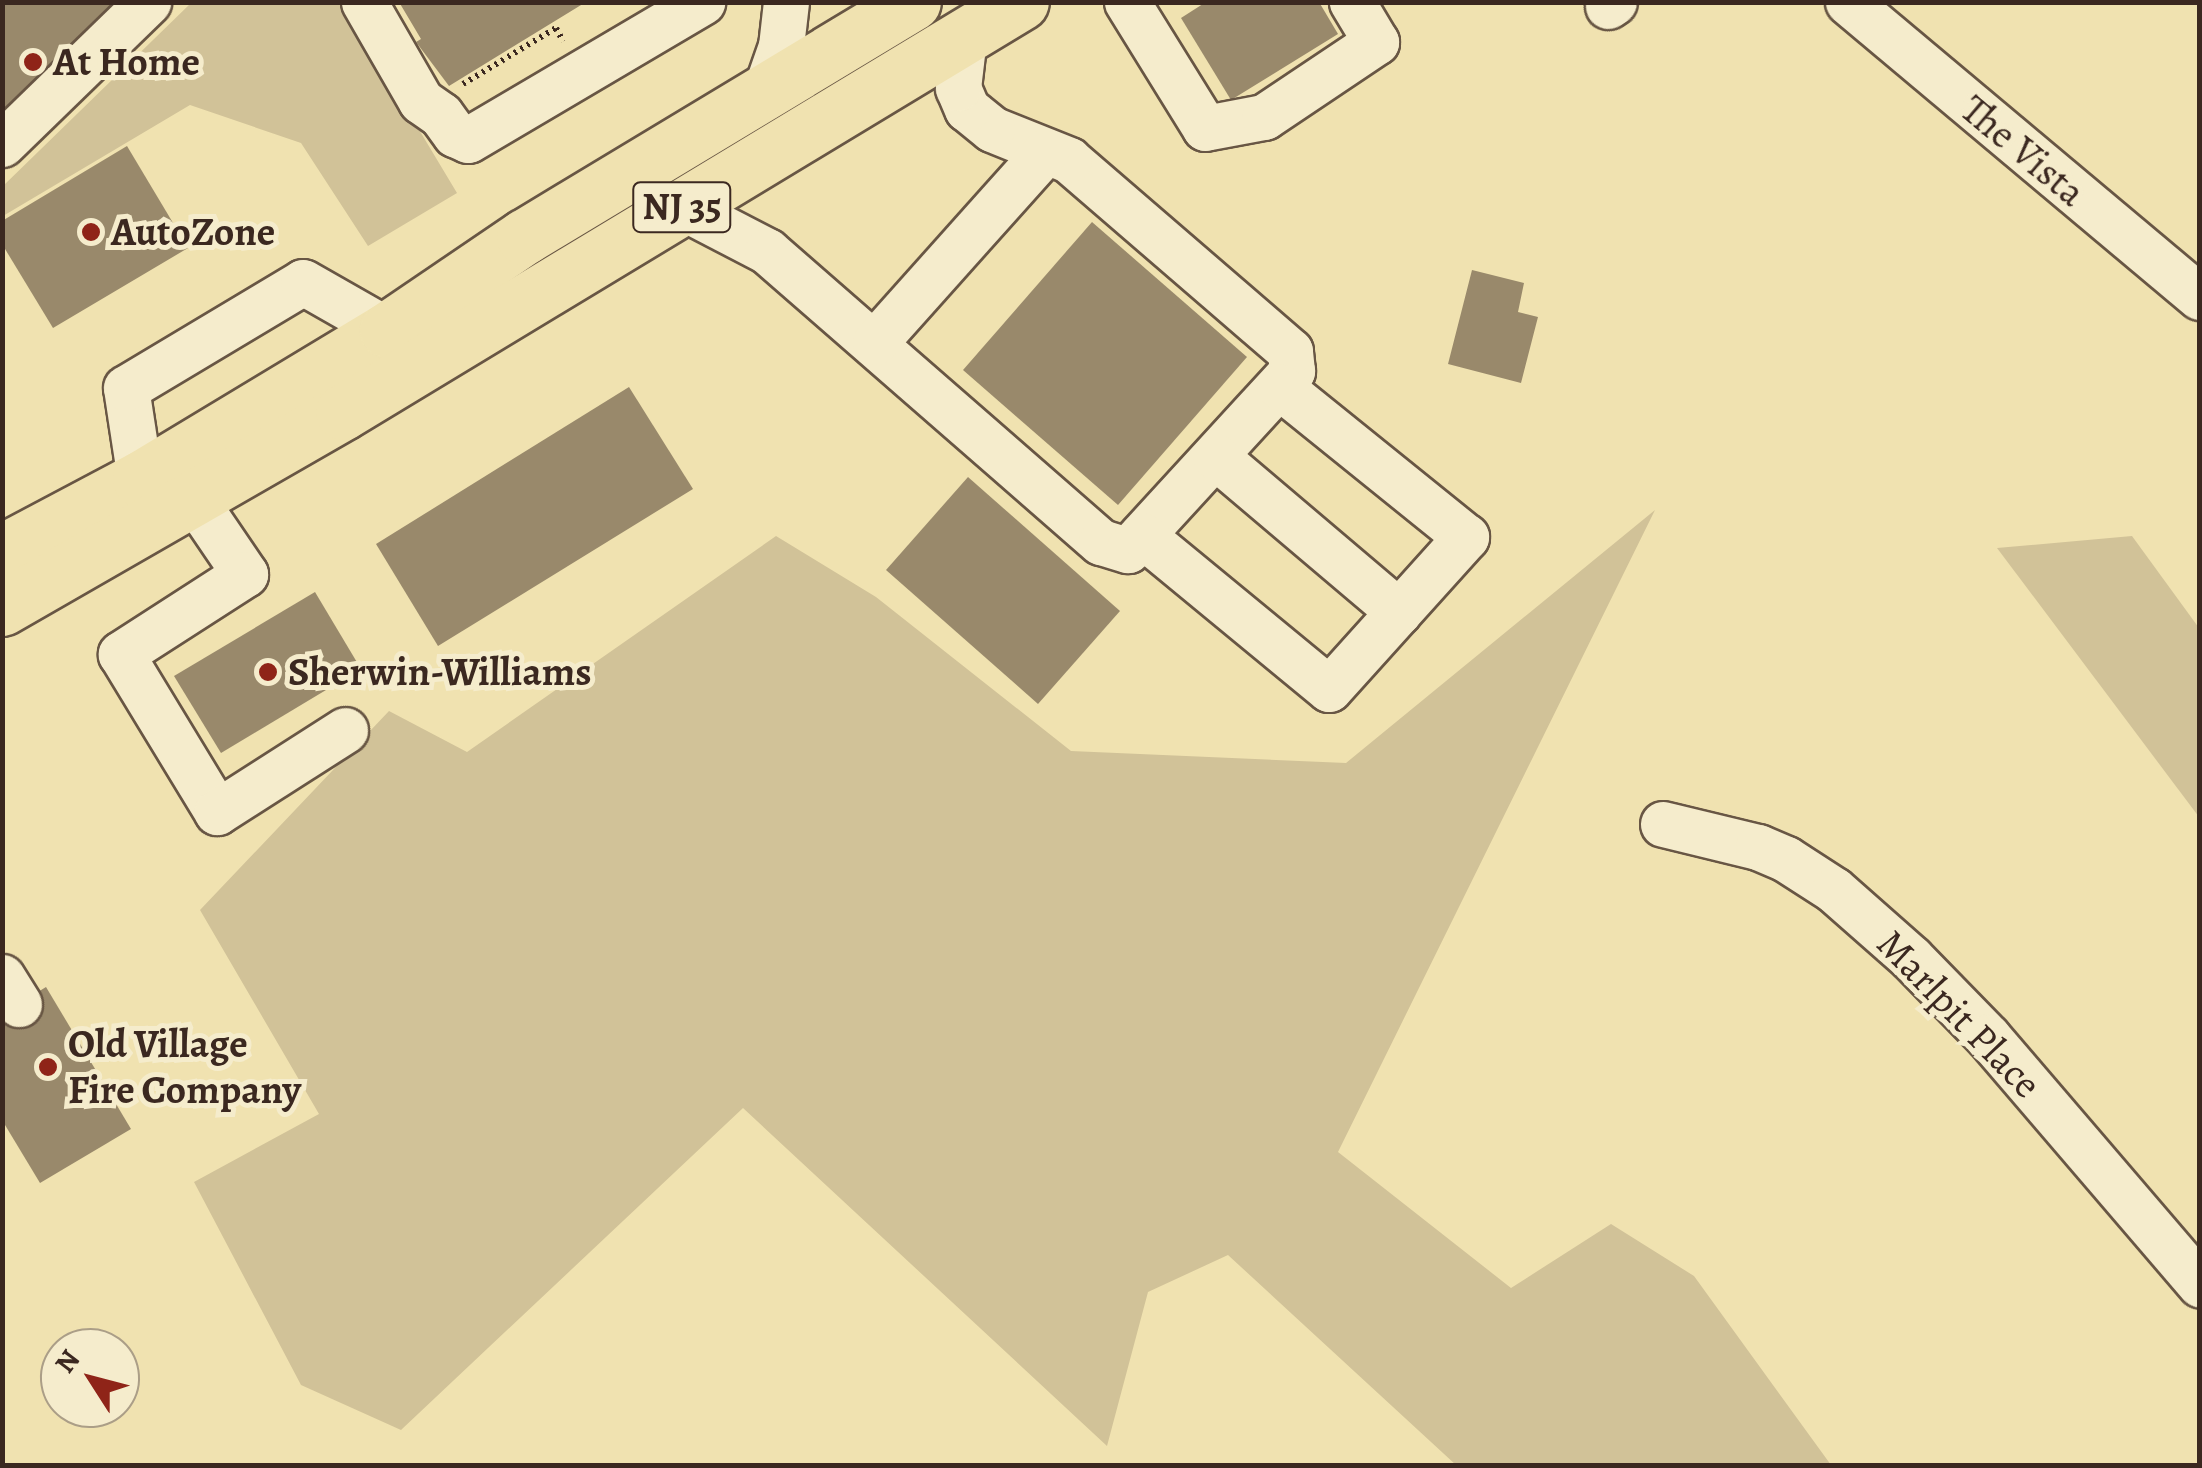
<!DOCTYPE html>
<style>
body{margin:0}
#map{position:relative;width:2202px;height:1468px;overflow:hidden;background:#f0e2b0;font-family:Alegreya,serif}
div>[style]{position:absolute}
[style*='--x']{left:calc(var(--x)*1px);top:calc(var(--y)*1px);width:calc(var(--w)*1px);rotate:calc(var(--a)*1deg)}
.green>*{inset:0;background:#d1c298}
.building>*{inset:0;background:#99896b}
.path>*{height:6px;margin-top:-3px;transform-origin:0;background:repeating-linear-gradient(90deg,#3b2820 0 2.5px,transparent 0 7.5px)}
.roads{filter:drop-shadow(2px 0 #685644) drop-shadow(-2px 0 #685644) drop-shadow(0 2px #685644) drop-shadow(0 -2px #685644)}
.minor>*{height:45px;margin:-22.5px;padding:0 22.5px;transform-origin:22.5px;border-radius:22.5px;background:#f5eccc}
.highway>*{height:55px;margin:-27.5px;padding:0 27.5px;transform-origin:27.5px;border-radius:27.5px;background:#f0e2b0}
.dots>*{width:28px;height:28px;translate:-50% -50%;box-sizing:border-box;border:5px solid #f5eccc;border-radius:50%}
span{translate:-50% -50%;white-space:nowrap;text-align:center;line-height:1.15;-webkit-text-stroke:10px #f5eccc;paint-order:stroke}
.shield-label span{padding:2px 8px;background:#f5eccc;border:2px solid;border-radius:8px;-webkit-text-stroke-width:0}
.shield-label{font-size:38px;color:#3b2820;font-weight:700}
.poi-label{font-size:40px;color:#3b2820;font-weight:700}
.left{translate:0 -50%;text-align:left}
.street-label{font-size:40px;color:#3b2820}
.frame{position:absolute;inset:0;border:5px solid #3b2820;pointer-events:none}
.north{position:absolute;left:40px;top:1328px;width:100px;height:100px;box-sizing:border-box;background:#f5eccc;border:2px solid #ab9e87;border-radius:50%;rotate:306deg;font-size:28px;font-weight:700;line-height:40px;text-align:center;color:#3b2820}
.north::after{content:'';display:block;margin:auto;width:35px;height:45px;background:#8f2418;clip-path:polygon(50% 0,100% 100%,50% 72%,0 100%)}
</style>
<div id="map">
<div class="green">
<i style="clip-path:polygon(191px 3px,343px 3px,457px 193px,368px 246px,301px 143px,190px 105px,3px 216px,3px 186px)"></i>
<i style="clip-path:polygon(1655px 510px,1338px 1152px,1511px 1288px,1611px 1224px,1694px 1276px,1831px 1465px,1456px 1465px,1228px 1255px,1148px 1292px,1107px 1446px,743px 1108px,401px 1430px,301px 1385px,194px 1182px,319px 1114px,200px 910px,389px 711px,467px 752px,776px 536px,876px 597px,1071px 751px,1346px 763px)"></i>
<i style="clip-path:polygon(2132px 536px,2199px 628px,2199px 817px,1997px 548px)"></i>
</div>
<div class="building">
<i style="clip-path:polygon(2px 2px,124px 2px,2px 122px)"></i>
<i style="clip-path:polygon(399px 2px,586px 2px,449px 86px,416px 42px,421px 39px)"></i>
<i style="clip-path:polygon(1206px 2px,1319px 2px,1338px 34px,1231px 100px,1181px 18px)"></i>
<i style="clip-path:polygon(127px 146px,188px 248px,53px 328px,2px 244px,2px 221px)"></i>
<i style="clip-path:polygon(1092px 222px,1247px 357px,1118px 505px,963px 370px)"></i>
<i style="clip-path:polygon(1472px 270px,1524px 283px,1518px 312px,1538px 317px,1521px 383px,1448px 364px)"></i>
<i style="clip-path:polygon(629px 387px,693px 489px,438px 646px,376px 544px)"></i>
<i style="clip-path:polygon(968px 477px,1120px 611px,1038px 704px,886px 570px)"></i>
<i style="clip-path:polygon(315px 592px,361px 669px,221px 753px,174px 676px)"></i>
<i style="clip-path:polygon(46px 987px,131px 1129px,40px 1183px,2px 1120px,2px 1014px)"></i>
</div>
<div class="path">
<i style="--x:463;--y:84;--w:109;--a:-31.1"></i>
<i style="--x:556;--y:28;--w:15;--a:62"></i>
</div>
<div class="roads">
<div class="minor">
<i style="--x:364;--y:2;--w:114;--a:60.1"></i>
<i style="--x:421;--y:101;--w:24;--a:35"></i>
<i style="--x:441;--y:115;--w:24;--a:54"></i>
<i style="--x:455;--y:134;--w:14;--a:25"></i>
<i style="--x:468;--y:140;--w:272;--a:-30.5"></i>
<i style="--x:1127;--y:2;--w:148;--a:58.2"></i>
<i style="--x:1205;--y:128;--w:60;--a:-10.6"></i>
<i style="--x:1264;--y:117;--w:135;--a:-33.8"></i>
<i style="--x:1376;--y:42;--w:47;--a:-121"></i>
<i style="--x:1848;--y:2;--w:459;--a:40"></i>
<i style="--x:1608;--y:6;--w:7;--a:-34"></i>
<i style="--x:765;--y:92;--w:49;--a:-70.8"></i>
<i style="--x:781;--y:46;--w:44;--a:-83.5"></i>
<i style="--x:2;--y:144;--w:204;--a:-44.2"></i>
<i style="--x:682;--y:207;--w:96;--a:27.4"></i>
<i style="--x:767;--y:251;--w:443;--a:41.1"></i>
<i style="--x:1101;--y:542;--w:28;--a:17"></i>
<i style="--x:1128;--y:550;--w:243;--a:-47.5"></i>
<i style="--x:1292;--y:371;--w:20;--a:-96"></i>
<i style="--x:1290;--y:351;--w:292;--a:-139.2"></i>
<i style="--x:1069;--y:160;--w:83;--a:-158.1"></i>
<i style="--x:992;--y:129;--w:32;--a:-141"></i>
<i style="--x:967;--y:109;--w:23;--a:-113"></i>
<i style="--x:958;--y:88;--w:51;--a:-83.3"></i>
<i style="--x:875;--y:342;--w:256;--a:-48.2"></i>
<i style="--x:1215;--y:456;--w:241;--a:40.3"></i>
<i style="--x:140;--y:479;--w:92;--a:-98.7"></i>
<i style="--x:126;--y:388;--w:206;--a:-30.9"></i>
<i style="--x:303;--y:282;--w:97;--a:29.7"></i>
<i style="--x:194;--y:499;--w:91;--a:55.8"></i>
<i style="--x:245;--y:574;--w:148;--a:147.2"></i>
<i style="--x:121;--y:654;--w:185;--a:58.7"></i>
<i style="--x:217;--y:812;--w:152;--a:-32.6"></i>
<i style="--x:1142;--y:535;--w:242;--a:39.5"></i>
<i style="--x:1329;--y:689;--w:205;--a:-48"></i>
<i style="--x:1466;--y:537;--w:240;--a:-141.1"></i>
<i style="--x:1663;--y:824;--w:98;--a:13.6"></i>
<i style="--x:1758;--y:847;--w:30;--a:23"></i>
<i style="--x:1786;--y:859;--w:57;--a:32.9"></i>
<i style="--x:1834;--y:890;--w:103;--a:41.4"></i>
<i style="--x:1911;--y:958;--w:110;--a:45.7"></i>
<i style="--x:1988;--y:1037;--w:326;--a:49.4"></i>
<i style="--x:2;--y:977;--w:32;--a:58"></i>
</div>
<div class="highway">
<i style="--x:2;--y:552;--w:156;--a:-27.9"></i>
<i style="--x:140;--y:479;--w:288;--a:-31.1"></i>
<i style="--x:387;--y:330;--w:166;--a:-34.2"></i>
<i style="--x:524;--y:237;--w:454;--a:-31.1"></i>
<i style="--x:2;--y:608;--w:393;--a:-29.9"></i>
<i style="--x:343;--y:412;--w:792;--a:-31.16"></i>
</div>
</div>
<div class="dots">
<i style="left:33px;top:62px;background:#8f2418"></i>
<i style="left:91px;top:232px;background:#8f2418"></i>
<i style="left:268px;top:672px;background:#8f2418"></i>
<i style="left:48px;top:1067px;background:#8f2418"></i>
</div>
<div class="shield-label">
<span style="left:682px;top:207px">NJ 35</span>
</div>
<div class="poi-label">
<span class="left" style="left:53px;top:62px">At Home</span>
<span class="left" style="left:111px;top:232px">AutoZone</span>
<span class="left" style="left:288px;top:672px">Sherwin-Williams</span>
<span class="left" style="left:68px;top:1067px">Old Village<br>Fire Company</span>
</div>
<div class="street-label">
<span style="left:2023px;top:151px;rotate:40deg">The Vista</span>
<span style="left:1959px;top:1014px;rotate:46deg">Marlpit Place</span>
</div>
<div class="frame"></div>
<div class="north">N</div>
</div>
